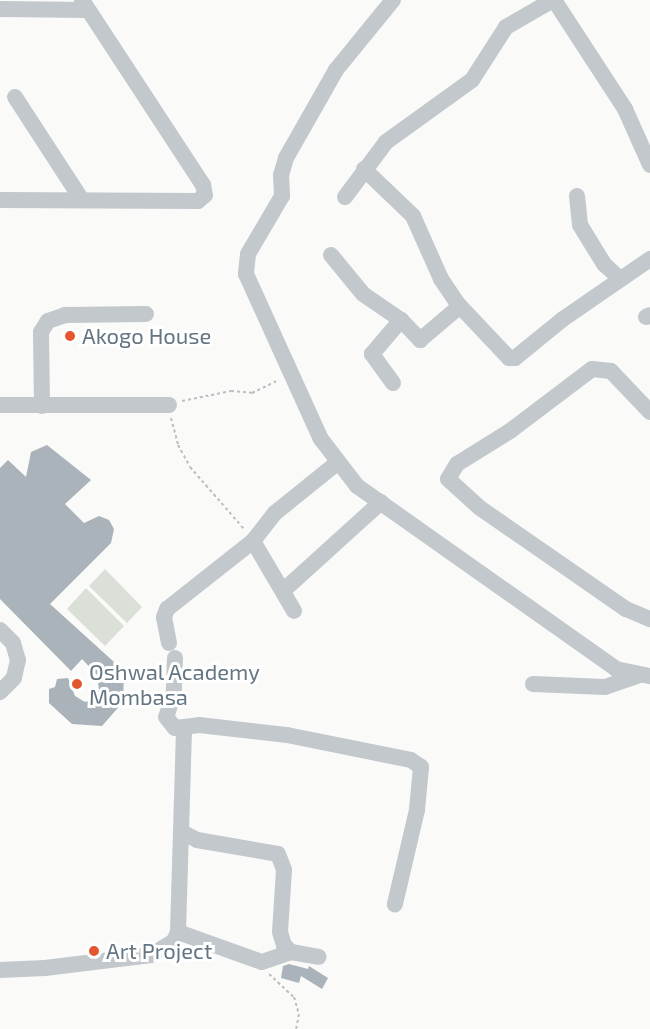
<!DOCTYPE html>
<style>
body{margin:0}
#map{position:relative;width:650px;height:1029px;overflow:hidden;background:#fafaf8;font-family:"Exo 2",sans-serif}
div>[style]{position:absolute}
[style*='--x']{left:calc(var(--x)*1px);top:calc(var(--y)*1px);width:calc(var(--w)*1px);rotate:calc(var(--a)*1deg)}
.green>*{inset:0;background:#dadfd7}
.building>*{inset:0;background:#aab3b9}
.path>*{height:2px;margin-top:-1px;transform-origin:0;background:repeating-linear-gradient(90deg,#bbbfc2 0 3px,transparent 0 6px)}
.minor>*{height:16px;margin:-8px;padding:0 8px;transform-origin:8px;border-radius:8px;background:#c3c8cc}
.dots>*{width:16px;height:16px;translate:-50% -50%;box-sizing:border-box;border:3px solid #fff;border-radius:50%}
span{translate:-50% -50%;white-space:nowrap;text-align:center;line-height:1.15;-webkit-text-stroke:6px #fff;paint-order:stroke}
.poi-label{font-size:22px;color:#657683}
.left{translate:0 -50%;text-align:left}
</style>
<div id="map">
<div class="green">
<i style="clip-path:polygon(105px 569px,142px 607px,127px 623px,89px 586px)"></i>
<i style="clip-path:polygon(86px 588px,124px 626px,105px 646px,67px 609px)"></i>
</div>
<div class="building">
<i style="clip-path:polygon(47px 445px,91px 480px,65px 504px,84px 523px,99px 516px,109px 520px,114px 529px,111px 543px,50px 604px,124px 671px,123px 702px,102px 726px,72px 724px,49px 703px,49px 689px,55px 687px,57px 679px,68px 678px,75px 696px,85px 702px,93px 699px,99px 690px,97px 675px,82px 659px,71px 671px,0 599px,0 468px,8px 460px,26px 477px,31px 452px)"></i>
<i style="clip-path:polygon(289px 964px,308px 969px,309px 966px,328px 978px,322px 989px,301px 976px,299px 983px,281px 978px,283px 966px)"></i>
</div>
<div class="path">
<i style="--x:182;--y:401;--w:50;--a:-11.5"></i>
<i style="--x:231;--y:391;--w:21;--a:5"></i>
<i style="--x:252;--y:393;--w:30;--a:-26"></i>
<i style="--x:171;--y:418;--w:28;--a:75"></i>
<i style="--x:178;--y:445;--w:25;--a:61"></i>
<i style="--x:190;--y:467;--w:82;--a:48.9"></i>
<i style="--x:269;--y:974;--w:34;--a:43"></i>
<i style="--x:294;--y:997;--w:18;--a:74"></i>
<i style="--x:299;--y:1014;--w:15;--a:101"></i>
</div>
<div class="minor">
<i style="--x:393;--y:0;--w:90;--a:129.2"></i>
<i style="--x:336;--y:70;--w:101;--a:119.6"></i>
<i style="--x:286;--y:158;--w:18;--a:106"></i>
<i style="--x:281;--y:175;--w:21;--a:87"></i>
<i style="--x:282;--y:196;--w:67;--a:120.4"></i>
<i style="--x:248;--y:254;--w:20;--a:96"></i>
<i style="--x:246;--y:274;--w:181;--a:65.6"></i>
<i style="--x:321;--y:439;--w:59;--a:52.5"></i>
<i style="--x:357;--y:486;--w:317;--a:35.2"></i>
<i style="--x:616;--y:669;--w:35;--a:12"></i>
<i style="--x:554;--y:0;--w:130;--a:56.9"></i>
<i style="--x:625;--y:109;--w:61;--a:65.9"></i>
<i style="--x:0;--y:9;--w:88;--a:0.7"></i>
<i style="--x:15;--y:97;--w:123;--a:57"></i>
<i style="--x:364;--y:169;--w:68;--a:43.8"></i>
<i style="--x:413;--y:216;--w:69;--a:66"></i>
<i style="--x:441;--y:279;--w:29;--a:56"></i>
<i style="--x:457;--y:303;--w:76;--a:46.6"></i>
<i style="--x:509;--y:358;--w:6;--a:0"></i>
<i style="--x:515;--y:358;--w:62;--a:-39.1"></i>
<i style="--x:563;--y:319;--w:106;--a:-34.6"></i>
<i style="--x:577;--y:196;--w:29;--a:84"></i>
<i style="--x:580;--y:225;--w:46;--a:58.4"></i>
<i style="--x:604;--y:264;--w:22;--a:43"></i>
<i style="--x:345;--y:197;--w:69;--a:-53.3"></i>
<i style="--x:386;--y:142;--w:106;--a:-35.8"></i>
<i style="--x:472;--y:80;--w:63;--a:-57.3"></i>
<i style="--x:506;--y:27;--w:54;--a:-29.9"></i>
<i style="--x:0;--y:200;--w:198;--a:0.3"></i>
<i style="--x:198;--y:201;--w:9;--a:-41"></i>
<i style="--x:205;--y:195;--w:10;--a:-101"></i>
<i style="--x:203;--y:185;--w:221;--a:-123.2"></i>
<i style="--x:331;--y:255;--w:50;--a:50.6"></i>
<i style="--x:363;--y:294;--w:46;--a:34.4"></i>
<i style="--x:401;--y:320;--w:28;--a:46"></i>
<i style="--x:420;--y:340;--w:52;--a:-40.4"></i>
<i style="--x:646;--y:317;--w:4;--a:-27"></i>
<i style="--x:393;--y:383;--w:36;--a:-126"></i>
<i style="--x:372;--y:354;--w:45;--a:-49.5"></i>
<i style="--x:0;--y:405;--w:169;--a:0"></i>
<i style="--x:42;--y:406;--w:74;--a:-90.8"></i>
<i style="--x:41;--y:332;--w:13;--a:-58"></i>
<i style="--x:48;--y:321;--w:18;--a:-19"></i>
<i style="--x:65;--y:315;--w:81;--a:-0.7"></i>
<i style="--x:650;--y:412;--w:57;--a:-133.6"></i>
<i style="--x:611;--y:371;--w:19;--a:-174"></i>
<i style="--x:592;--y:369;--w:103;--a:142.9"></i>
<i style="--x:510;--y:431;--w:62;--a:148.1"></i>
<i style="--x:457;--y:464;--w:17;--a:121"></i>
<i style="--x:448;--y:479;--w:43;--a:42.2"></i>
<i style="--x:480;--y:508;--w:178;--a:34.7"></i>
<i style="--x:626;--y:609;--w:26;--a:23"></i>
<i style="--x:253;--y:541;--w:81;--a:59.6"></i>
<i style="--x:284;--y:590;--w:131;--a:-42.2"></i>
<i style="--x:0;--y:630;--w:18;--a:45"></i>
<i style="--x:13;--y:643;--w:18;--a:74"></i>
<i style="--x:18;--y:660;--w:18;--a:103"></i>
<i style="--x:14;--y:678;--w:20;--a:135"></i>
<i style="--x:169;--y:643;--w:26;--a:-101"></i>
<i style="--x:164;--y:617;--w:9;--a:-69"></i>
<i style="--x:167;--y:609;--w:110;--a:-38.3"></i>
<i style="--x:253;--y:541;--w:36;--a:-52"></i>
<i style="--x:275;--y:513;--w:80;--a:-38.9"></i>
<i style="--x:175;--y:658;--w:35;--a:92"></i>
<i style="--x:174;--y:693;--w:25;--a:108"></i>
<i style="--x:166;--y:717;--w:14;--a:51"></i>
<i style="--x:175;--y:728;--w:24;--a:-7"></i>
<i style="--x:199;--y:725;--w:89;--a:6.5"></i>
<i style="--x:287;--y:735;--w:126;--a:11.4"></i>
<i style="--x:411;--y:760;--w:12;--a:35"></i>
<i style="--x:421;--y:767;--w:43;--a:95.3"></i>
<i style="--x:417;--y:810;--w:97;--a:103.2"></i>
<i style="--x:533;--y:684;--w:72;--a:2.4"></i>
<i style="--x:605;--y:687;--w:37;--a:-19"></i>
<i style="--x:182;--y:832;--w:17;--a:28"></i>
<i style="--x:197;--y:840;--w:82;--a:9.8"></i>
<i style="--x:278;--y:854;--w:17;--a:69"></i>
<i style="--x:284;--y:870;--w:62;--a:93.7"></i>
<i style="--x:280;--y:932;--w:14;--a:73"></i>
<i style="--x:284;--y:945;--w:10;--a:45"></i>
<i style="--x:291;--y:952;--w:28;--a:10"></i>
<i style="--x:178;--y:932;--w:89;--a:19.7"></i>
<i style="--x:262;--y:962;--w:31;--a:-19"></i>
<i style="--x:0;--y:970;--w:45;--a:-2.5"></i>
<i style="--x:45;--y:968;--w:107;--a:-7"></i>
<i style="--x:151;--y:955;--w:27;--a:-31"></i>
<i style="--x:174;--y:941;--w:10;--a:-66"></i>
<i style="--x:178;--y:932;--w:203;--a:-88.3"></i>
</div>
<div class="dots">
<i style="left:70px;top:336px;background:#e4572e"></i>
<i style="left:77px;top:684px;background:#e4572e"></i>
<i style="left:94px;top:951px;background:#e4572e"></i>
</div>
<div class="poi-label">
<span class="left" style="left:82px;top:336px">Akogo House</span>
<span class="left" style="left:89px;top:684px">Oshwal Academy<br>Mombasa</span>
<span class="left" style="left:106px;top:951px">Art Project</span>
</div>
</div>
